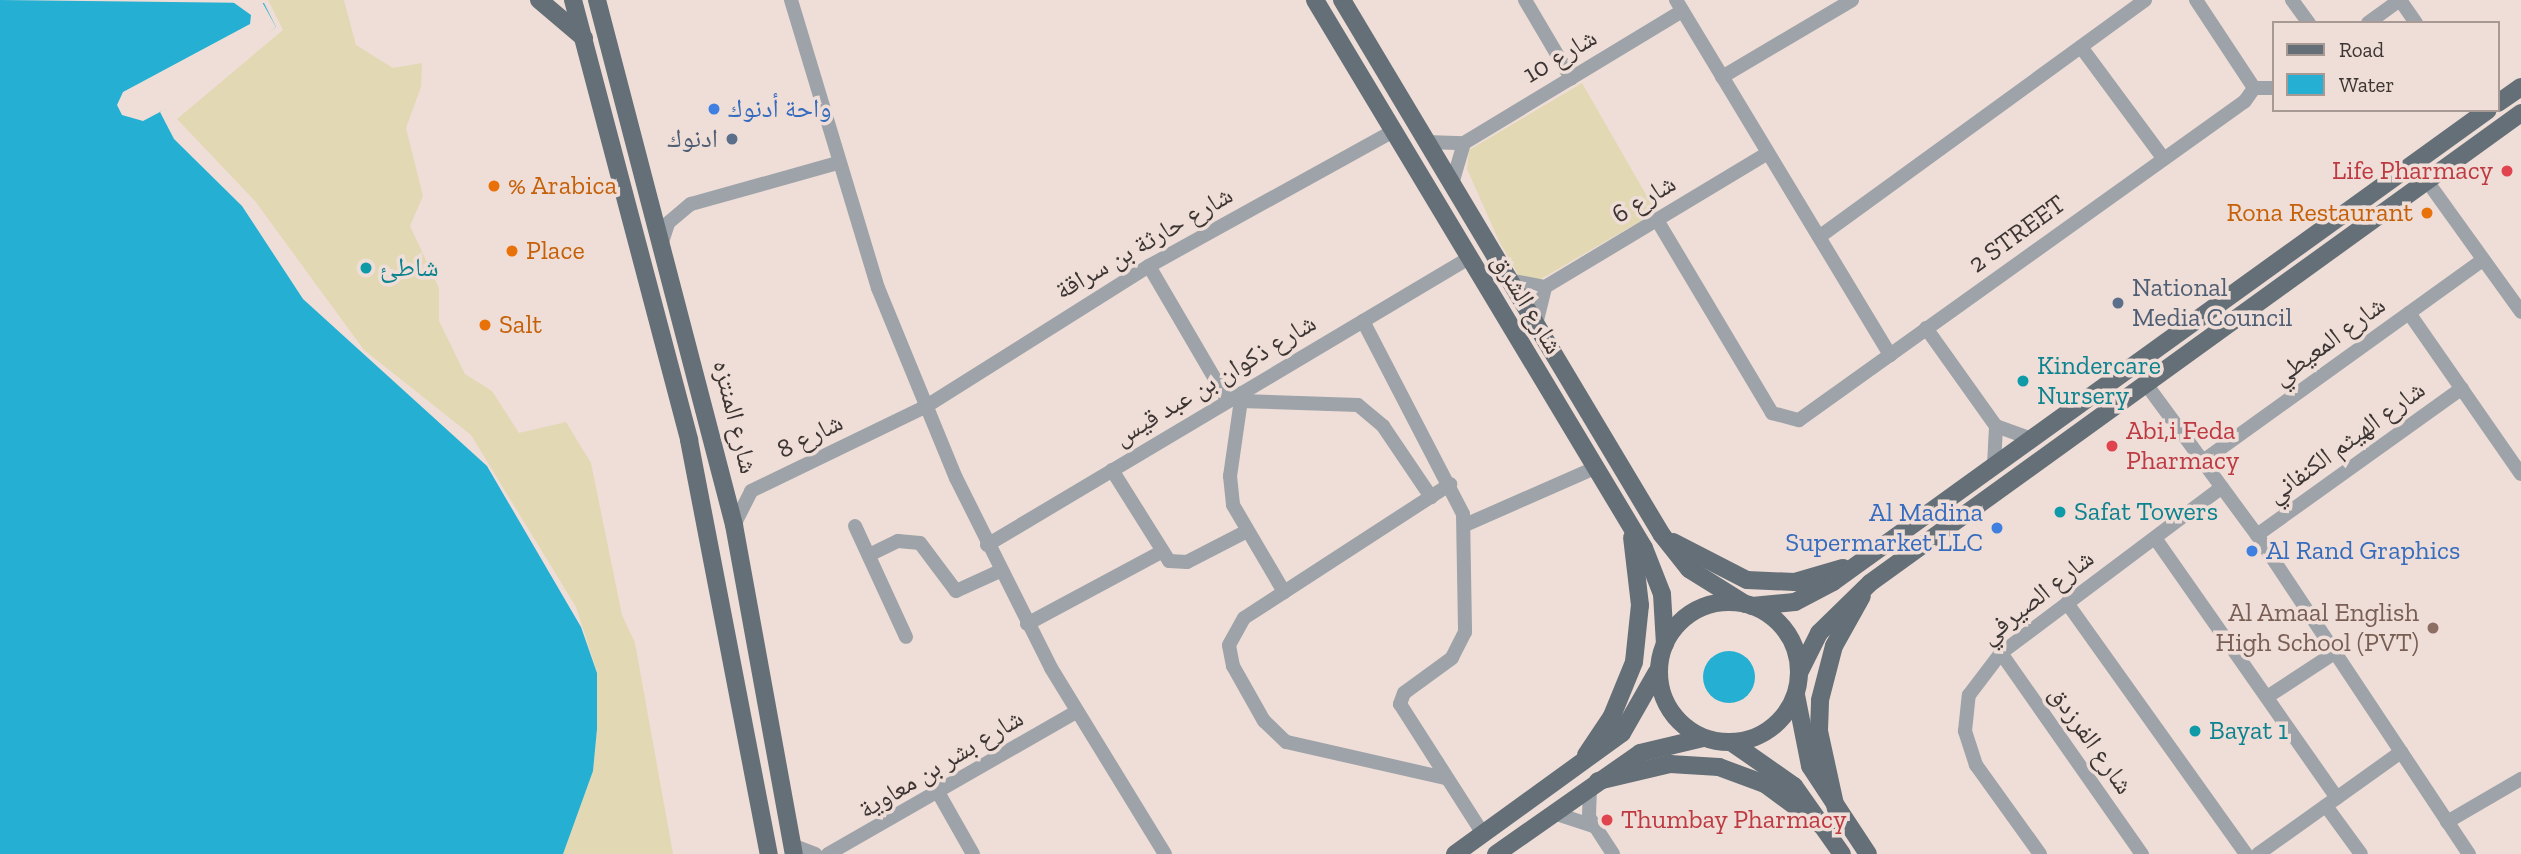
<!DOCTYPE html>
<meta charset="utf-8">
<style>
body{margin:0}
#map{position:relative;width:2521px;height:854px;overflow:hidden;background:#efded7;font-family:"Zilla Slab","Noto Naskh Arabic",serif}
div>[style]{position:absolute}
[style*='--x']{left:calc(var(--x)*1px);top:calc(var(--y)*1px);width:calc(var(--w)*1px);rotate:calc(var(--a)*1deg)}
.sand>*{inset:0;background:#e2d8b3}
.water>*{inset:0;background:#25afd2}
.round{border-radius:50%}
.pier>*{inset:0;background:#efded7}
.minor>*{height:14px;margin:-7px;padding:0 7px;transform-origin:7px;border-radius:7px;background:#9da3a8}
.major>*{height:18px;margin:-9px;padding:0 9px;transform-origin:9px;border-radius:9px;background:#646f77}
.major>.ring{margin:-9px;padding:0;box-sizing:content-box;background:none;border:18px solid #646f77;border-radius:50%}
.dots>*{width:19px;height:19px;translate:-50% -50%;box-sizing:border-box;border:4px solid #efded7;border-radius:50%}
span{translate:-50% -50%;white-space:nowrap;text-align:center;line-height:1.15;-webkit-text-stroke:7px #efded7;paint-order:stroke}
.street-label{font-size:26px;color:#3c3533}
.shop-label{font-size:26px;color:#366cbe}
.left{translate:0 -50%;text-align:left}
.right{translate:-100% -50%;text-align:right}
.service-label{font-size:26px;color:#4e5e75}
.health-label{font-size:26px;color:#be3a42}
.food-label{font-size:26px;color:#c56008}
.culture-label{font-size:26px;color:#0d838f}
.education-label{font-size:26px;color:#785e54}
.legend{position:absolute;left:2272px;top:21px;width:228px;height:91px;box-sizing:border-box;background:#efded7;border:2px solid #a79a95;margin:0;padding:9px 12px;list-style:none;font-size:21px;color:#3c3533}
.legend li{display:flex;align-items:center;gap:14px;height:35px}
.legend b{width:35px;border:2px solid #a79a95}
</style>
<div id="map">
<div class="sand">
<i style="clip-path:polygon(268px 0,344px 0,356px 45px,393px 68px,422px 63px,421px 87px,406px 128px,423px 196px,410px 226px,439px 288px,439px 321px,465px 374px,492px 391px,519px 433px,566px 422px,591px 463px,622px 615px,635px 643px,673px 854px,562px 854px,593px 771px,597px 729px,597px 672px,576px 607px,471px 435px,364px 350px,255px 201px,177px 119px,283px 30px)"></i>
<i style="clip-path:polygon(1582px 83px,1656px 212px,1534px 283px,1520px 278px,1499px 241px,1467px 169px,1469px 150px)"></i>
</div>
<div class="water">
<i style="clip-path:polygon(0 0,264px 3px,276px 27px,205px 73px,160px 112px,174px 139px,242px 206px,303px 299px,487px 466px,581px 627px,597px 673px,597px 729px,593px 771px,563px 854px,0 854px)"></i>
<i class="round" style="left:1703px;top:651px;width:52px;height:52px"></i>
</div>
<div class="pier">
<i style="clip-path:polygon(230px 0,261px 0,276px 27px,160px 112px,143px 121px,122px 115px,117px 105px,123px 92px,250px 24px,251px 15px)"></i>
</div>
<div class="minor">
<i style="--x:791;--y:0;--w:301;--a:73.2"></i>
<i style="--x:878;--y:288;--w:205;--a:67.7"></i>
<i style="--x:956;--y:478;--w:212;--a:63.4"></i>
<i style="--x:1051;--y:668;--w:218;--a:58.5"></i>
<i style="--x:1525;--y:0;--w:91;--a:59.5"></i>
<i style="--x:1676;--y:0;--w:415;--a:58.9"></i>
<i style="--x:2196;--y:0;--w:105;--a:56.6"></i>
<i style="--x:2292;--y:0;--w:29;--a:54"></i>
<i style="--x:2400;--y:0;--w:28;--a:55"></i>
<i style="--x:2368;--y:23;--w:39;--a:-36"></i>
<i style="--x:2081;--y:47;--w:139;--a:53.5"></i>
<i style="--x:1722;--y:77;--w:151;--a:-30.6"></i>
<i style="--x:2254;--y:88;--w:20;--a:0"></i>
<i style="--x:1426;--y:142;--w:38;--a:2"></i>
<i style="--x:1464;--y:143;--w:255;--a:-31.2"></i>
<i style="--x:2427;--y:181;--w:161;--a:54.3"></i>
<i style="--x:1452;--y:184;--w:43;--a:-73.7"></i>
<i style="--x:1657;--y:220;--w:225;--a:59.2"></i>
<i style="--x:1772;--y:413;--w:28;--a:15"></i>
<i style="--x:1799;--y:420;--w:548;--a:-35.57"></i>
<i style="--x:2245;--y:101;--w:16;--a:-55"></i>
<i style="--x:1819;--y:237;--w:403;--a:-36"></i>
<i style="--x:662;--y:242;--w:20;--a:-72"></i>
<i style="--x:668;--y:223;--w:30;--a:-40"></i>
<i style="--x:691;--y:204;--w:153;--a:-15.6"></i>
<i style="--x:1149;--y:266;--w:156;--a:59.7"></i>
<i style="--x:1509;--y:280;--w:37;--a:11"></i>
<i style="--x:2409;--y:313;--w:196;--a:55.2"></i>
<i style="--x:1363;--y:321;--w:217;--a:62.6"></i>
<i style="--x:1463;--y:514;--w:118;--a:89"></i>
<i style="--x:1465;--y:632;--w:29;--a:117"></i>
<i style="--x:1452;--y:658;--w:59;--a:143.9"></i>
<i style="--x:1404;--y:693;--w:12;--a:110"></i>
<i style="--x:1400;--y:704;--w:154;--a:57.4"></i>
<i style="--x:1536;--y:324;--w:38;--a:-76"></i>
<i style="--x:1545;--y:287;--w:260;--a:-31"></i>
<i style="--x:1926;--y:328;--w:120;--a:54.5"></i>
<i style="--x:1996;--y:426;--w:37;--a:20"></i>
<i style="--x:2146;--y:384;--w:187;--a:53.7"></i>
<i style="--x:2257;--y:535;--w:383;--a:56.4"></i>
<i style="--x:1242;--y:393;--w:84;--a:98.2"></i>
<i style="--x:1230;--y:476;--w:29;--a:84"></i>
<i style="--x:1233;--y:505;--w:101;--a:59.6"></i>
<i style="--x:1241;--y:401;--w:117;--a:2"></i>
<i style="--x:1358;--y:405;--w:33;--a:40"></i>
<i style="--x:1383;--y:426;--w:86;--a:55.9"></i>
<i style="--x:2203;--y:461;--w:345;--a:-35.7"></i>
<i style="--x:1994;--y:465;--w:39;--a:-87"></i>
<i style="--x:1112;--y:470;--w:107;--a:57.9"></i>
<i style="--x:1169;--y:561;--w:18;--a:3"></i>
<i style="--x:1187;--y:562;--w:65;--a:-27.3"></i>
<i style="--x:734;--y:525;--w:38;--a:-63"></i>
<i style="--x:751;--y:491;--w:193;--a:-25.8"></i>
<i style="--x:925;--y:407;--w:265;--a:-32.2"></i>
<i style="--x:1149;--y:266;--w:280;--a:-28.9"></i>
<i style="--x:1465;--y:525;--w:142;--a:-23.7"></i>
<i style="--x:855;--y:526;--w:122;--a:65.3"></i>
<i style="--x:2257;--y:535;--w:252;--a:-35.6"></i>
<i style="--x:2155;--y:538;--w:317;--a:55"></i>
<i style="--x:987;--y:545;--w:561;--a:-30.77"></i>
<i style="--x:869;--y:555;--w:32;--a:-26"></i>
<i style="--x:898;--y:541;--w:22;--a:5"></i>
<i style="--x:920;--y:543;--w:60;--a:53.1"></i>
<i style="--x:956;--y:591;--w:48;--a:-24.4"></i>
<i style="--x:2067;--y:603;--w:308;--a:54.5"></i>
<i style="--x:1027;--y:624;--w:152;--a:-28.2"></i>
<i style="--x:2001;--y:653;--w:246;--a:55"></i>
<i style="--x:2267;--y:697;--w:82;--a:-33.1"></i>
<i style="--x:1445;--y:778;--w:163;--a:-167.2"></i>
<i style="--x:1286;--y:742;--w:30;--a:-136"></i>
<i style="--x:1264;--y:721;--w:63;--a:-119.4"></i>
<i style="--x:1233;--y:666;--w:21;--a:-101"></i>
<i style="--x:1229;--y:645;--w:31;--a:-61"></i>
<i style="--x:1244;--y:618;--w:246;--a:-33"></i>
<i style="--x:1590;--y:787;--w:30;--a:92"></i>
<i style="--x:1589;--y:817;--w:44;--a:57"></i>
<i style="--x:939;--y:794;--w:69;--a:60.5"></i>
<i style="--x:2326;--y:806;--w:59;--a:53.9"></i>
<i style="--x:1554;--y:813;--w:41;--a:18.4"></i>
<i style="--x:2447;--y:822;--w:86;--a:-30.2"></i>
<i style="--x:792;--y:845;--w:25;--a:21"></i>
<i style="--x:828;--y:854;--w:286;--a:-29.8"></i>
<i style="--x:2040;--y:854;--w:110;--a:-125.7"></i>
<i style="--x:1976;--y:765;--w:36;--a:-108"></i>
<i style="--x:1965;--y:731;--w:36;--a:-84"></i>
<i style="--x:1969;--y:695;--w:53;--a:-52.7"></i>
<i style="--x:2001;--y:653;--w:276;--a:-36.9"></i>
<i style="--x:2258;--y:854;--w:176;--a:-35.5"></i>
</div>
<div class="major">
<i style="--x:539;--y:0;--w:59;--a:40.2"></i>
<i style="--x:573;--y:0;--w:455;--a:75.2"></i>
<i style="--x:689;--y:440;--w:422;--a:79.1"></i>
<i style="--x:597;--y:0;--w:543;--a:75.37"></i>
<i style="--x:734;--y:525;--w:334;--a:79.7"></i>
<i style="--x:1315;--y:0;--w:639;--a:59.02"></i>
<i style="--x:1644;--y:548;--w:49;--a:68.6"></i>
<i style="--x:1662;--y:594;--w:50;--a:86.6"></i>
<i style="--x:1342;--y:0;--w:623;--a:59.12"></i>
<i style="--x:1662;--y:535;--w:43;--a:51.5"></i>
<i style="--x:1689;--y:569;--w:66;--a:32"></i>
<i style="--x:2498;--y:103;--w:28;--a:-35"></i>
<i style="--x:1673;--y:542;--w:83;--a:27.2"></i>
<i style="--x:1747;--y:580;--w:48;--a:2.4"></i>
<i style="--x:1795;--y:582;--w:50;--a:-16.3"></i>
<i class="ring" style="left:1659px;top:602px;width:122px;height:122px"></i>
<i style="--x:1752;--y:606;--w:43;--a:-5.3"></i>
<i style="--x:1795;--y:602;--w:43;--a:-27.8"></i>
<i style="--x:1833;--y:582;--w:807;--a:-35.78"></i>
<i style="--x:1799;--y:673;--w:45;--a:-63.4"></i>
<i style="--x:1819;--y:633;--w:71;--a:-44.4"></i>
<i style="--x:1870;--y:583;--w:803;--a:-35.83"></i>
<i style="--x:1796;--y:695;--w:72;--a:78.8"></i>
<i style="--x:1810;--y:766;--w:105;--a:56.6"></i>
<i style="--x:1731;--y:742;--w:77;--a:34.9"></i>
<i style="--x:1794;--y:786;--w:83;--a:54.8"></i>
<i style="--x:1586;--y:755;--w:47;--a:-56.3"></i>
<i style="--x:1612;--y:716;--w:58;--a:-67.8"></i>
<i style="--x:1634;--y:662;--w:57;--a:-84"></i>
<i style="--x:1640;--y:605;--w:68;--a:-96.7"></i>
<i style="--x:1598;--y:781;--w:74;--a:-13.3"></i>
<i style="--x:1670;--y:764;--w:49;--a:3.5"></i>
<i style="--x:1719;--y:767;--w:49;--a:20.3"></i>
<i style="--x:1765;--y:784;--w:74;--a:36.3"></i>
<i style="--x:1836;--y:809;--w:80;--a:-102.3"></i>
<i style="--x:1819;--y:731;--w:31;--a:-88"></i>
<i style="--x:1820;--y:700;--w:56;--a:-75.5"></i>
<i style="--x:1834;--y:646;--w:57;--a:-60.8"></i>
<i style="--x:1455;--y:854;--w:206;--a:-35.9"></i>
<i style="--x:1622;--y:733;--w:70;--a:-60.2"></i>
<i style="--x:1496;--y:854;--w:176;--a:-35"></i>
<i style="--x:1640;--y:753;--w:65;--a:-13.4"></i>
</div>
<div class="dots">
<i style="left:714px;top:109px;background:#3f7fe0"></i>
<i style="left:732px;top:139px;background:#5c6f8a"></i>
<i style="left:2507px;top:171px;background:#e0444e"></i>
<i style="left:494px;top:186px;background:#e8710a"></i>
<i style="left:2427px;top:213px;background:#e8710a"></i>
<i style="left:512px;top:251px;background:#e8710a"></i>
<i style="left:366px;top:268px;background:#0f9aa8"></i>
<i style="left:2118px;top:303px;background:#5c6f8a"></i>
<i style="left:485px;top:325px;background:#e8710a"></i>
<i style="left:2023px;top:381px;background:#0f9aa8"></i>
<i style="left:2112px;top:446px;background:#e0444e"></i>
<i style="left:2060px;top:512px;background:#0f9aa8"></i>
<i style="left:1997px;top:528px;background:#3f7fe0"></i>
<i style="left:2252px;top:551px;background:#3f7fe0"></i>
<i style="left:2433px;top:628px;background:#8d6e63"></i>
<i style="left:2195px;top:731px;background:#0f9aa8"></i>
<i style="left:1607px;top:820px;background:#e0444e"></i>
</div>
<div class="street-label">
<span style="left:1560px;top:56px;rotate:-31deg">شارع 10</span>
<span style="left:1644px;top:199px;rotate:-31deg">شارع 6</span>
<span style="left:2017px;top:234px;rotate:-36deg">2 STREET</span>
<span style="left:1144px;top:243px;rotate:-30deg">شارع حارثة بن سراقة</span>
<span style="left:1527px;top:304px;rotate:59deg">شارع الشرق</span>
<span style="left:2329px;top:341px;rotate:-36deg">شارع المعيطي</span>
<span style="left:1215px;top:380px;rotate:-31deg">شارع ذكوان بن عبد قيس</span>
<span style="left:735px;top:417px;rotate:76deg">شارع المنتزه</span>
<span style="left:810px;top:436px;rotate:-26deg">شارع 8</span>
<span style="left:2346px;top:442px;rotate:-36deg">شارع الهيثم الكنفاني</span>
<span style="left:2037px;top:597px;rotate:-38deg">شارع الصيرفي</span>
<span style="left:2091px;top:740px;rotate:55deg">شارع الفرزدق</span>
<span style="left:941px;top:764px;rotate:-31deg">شارع بشر بن معاوية</span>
</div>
<div class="shop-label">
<span class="left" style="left:728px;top:109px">واحة أدنوك</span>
<span class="right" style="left:1983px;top:528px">Al Madina<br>Supermarket LLC</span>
<span class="left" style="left:2266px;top:551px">Al Rand Graphics</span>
</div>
<div class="service-label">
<span class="right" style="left:718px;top:139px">ادنوك</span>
<span class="left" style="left:2132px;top:303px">National<br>Media Council</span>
</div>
<div class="health-label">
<span class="right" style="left:2493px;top:171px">Life Pharmacy</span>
<span class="left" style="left:2126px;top:446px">Abi,i Feda<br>Pharmacy</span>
<span class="left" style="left:1621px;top:820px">Thumbay Pharmacy</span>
</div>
<div class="food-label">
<span class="left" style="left:508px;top:186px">% Arabica</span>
<span class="right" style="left:2413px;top:213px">Rona Restaurant</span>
<span class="left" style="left:526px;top:251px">Place</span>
<span class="left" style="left:499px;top:325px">Salt</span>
</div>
<div class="culture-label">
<span class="left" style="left:380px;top:268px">شاطئ</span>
<span class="left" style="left:2037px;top:381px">Kindercare<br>Nursery</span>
<span class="left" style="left:2074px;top:512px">Safat Towers</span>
<span class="left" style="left:2209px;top:731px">Bayat 1</span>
</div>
<div class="education-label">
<span class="right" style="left:2419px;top:628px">Al Amaal English<br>High School (PVT)</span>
</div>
<ul class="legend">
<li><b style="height:9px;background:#646f77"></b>Road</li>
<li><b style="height:19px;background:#25afd2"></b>Water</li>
</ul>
</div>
